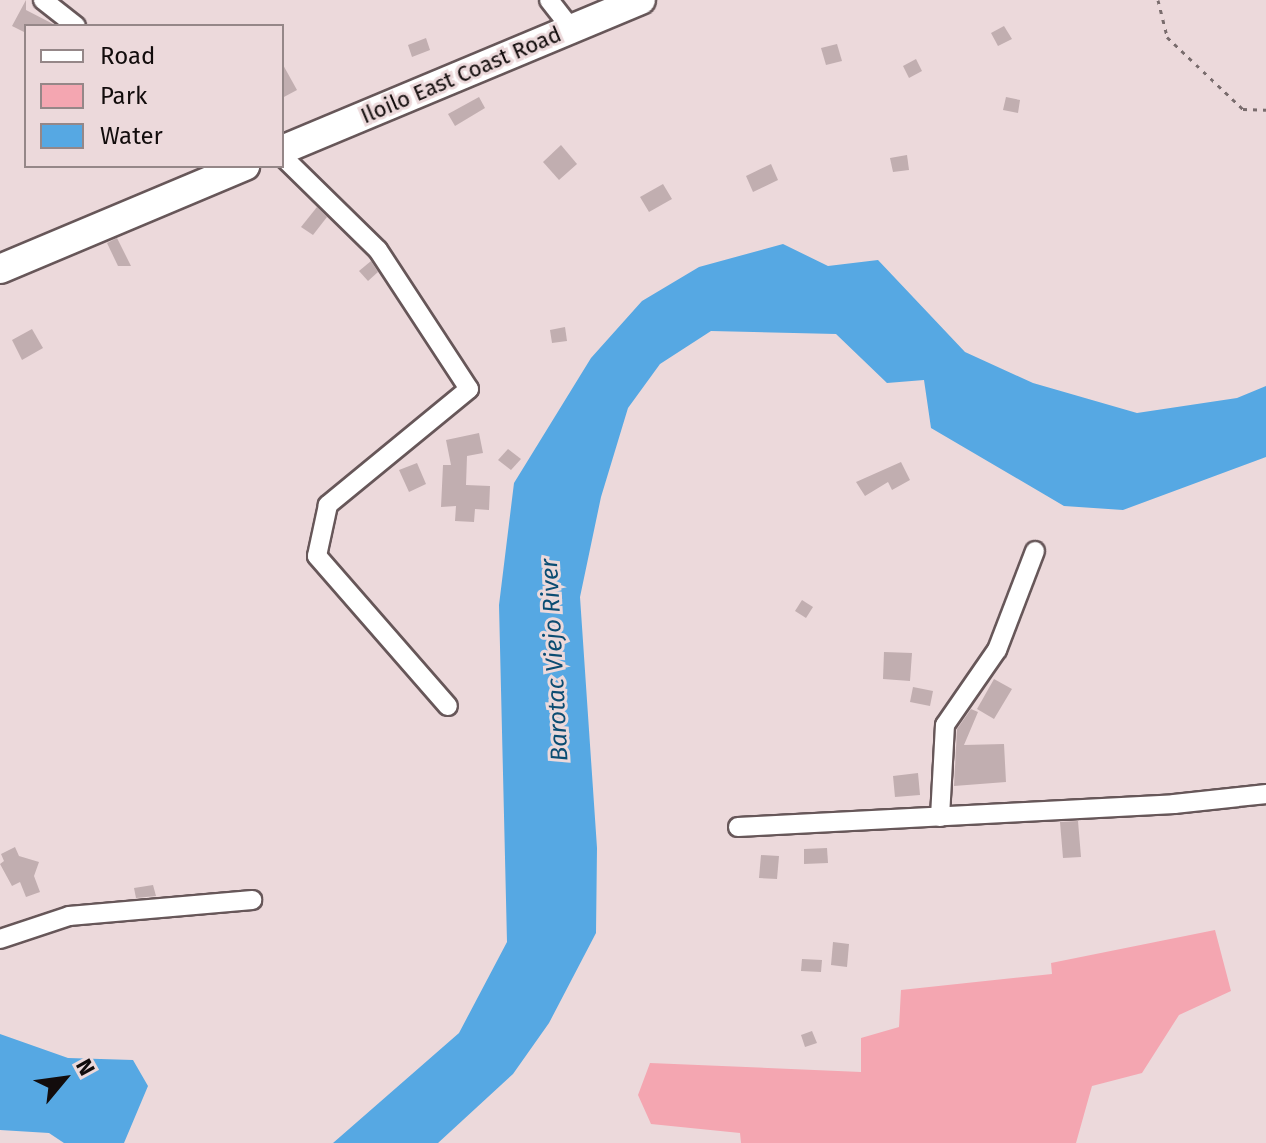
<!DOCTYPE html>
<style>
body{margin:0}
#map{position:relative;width:1266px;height:1143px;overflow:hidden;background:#ecd9db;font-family:"Fira Sans",sans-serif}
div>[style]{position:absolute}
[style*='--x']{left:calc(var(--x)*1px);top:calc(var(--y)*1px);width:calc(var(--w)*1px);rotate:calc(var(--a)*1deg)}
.green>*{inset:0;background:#f4a6b1}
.water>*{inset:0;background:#56a8e3}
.building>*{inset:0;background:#c1aeb0}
.path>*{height:3px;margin-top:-1.5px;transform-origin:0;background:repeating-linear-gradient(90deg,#796c6d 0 4px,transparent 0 10px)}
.roads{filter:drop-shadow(2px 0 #675759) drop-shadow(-2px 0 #675759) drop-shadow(0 2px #675759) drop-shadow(0 -2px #675759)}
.street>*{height:18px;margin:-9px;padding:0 9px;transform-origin:9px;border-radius:9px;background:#fff}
.primary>*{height:28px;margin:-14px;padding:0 14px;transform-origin:14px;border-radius:14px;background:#fff}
span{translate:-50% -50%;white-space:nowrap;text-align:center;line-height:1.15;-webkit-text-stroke:6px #ecd9db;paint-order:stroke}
.street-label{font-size:22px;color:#120c0c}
.water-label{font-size:24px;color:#0b4c72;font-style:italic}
.legend{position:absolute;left:24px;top:24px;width:260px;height:144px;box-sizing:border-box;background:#ecd9db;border:2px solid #958788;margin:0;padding:10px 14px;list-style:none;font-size:24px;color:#120c0c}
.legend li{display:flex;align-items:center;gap:16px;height:40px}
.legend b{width:40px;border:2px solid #958788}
.north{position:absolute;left:24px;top:1039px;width:80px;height:80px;-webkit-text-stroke:6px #ecd9db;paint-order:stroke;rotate:61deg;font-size:22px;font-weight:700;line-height:32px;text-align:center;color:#120c0c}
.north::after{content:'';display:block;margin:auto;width:28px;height:36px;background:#120c0c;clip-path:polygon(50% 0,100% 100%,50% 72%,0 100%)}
</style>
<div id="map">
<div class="green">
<i style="clip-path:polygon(1215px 930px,1231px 991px,1179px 1015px,1142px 1073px,1092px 1086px,1076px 1143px,741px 1143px,740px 1133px,651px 1124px,638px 1095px,650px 1063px,861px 1072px,861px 1038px,899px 1027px,901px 990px,1052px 974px,1051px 963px)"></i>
</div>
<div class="water">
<i style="clip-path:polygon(783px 244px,828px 266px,878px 260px,965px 352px,1033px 383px,1137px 413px,1237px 398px,1266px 386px,1266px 457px,1123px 510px,1064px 506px,931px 428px,924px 380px,887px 383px,836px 334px,711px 331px,660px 364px,628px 408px,601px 497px,580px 597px,597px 848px,596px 933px,549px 1023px,513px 1074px,438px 1143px,333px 1143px,459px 1033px,507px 942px,499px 605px,514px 483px,591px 358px,642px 301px,699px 267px)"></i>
<i style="clip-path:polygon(0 1034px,68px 1058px,133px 1060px,148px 1086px,124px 1143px,64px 1143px,49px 1133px,0 1130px)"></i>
</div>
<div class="building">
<i style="clip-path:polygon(26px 0,26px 10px,57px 26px,26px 26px,26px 33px,12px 26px)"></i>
<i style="clip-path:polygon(1004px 26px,1012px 39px,998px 46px,991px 33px)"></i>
<i style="clip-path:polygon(426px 38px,430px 50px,412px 57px,408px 45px)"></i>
<i style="clip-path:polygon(837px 44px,842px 61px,826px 65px,821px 48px)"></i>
<i style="clip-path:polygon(916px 59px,922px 71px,909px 78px,903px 66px)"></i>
<i style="clip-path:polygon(282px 63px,297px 90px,282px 98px)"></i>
<i style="clip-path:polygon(479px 97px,485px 108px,455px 126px,448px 114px)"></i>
<i style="clip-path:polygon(1006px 97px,1020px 100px,1018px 113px,1003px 110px)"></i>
<i style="clip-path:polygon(561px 145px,577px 164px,559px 180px,543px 162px)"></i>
<i style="clip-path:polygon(907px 155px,909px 170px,893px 172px,890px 158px)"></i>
<i style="clip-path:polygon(771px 164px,778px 180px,753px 192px,746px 176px)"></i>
<i style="clip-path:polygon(663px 184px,672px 199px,649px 212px,640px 197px)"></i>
<i style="clip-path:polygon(317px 207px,327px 217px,313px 235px,301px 227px)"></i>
<i style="clip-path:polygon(117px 238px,131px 266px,118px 266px,107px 243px)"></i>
<i style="clip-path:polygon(371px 261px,378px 272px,368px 281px,359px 271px)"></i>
<i style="clip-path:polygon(565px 327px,567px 341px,552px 343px,550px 330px)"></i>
<i style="clip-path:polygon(32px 329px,43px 348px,22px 360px,12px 340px)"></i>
<i style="clip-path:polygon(479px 433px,483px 453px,467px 456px,466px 485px,490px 486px,489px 510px,475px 509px,474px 522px,455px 521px,456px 506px,441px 507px,443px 465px,451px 465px,446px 440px)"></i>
<i style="clip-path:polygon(508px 449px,521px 459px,511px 470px,498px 460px)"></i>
<i style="clip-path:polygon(901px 462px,910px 480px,892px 490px,888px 482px,865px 496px,856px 482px)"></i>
<i style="clip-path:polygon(417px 463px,426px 484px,409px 492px,399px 470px)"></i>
<i style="clip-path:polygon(802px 600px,813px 607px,806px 618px,795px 611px)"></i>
<i style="clip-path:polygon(884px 652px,912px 653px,910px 681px,883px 679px)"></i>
<i style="clip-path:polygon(994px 679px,1012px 689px,994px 719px,977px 709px)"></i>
<i style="clip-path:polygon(913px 687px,933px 691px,930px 706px,910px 702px)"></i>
<i style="clip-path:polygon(971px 709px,978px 712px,964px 745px,1004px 744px,1006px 782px,954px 786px,957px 729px)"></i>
<i style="clip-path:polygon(918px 773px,920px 795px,895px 797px,893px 776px)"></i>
<i style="clip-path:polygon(1078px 821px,1081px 857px,1063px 858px,1060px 822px)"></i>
<i style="clip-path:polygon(15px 847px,19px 856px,39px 862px,34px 876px,40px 892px,26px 897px,20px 882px,12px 886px,0 864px,4px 861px,1px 854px)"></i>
<i style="clip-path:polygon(827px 848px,828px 863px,804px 864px,804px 849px)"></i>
<i style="clip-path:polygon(761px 855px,779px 856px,777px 879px,759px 878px)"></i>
<i style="clip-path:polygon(153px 885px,156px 896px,136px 898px,134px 888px)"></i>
<i style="clip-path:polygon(833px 942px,849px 944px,847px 967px,831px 965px)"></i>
<i style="clip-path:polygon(802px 959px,822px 960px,821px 972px,801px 971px)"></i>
<i style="clip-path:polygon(812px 1031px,817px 1043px,805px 1047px,801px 1035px)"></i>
</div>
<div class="path">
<i style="--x:1158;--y:0;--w:38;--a:76"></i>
<i style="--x:1167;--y:37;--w:105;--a:43.5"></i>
<i style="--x:1243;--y:109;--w:23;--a:2"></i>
</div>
<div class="roads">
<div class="street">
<i style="--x:43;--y:0;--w:42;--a:38.2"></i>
<i style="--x:549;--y:0;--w:37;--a:52"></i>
<i style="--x:282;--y:156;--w:134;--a:44.4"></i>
<i style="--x:378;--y:250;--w:166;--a:56.8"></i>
<i style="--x:469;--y:389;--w:183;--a:140.6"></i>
<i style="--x:328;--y:505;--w:52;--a:102.2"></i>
<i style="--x:317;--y:556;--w:199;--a:48.9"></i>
<i style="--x:940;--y:817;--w:92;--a:-86.9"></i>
<i style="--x:945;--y:725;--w:91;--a:-55.3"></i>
<i style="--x:997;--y:650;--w:106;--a:-69"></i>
<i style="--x:738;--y:827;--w:437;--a:-3"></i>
<i style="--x:1174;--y:804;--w:93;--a:-6.2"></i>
<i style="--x:0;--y:939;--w:73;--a:-18.4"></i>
<i style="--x:69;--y:916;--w:184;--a:-5"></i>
</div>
<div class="primary">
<i style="--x:282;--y:150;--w:389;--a:-22.7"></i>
<i style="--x:0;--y:269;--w:266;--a:-22.8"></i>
</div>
</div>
<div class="street-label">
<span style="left:461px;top:75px;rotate:-23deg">Iloilo East Coast Road</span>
</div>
<div class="water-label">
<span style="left:555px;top:660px;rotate:-93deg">Barotac Viejo River</span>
</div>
<ul class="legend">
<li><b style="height:10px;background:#fff"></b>Road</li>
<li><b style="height:22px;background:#f4a6b1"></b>Park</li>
<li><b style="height:22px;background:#56a8e3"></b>Water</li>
</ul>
<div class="north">N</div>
</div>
